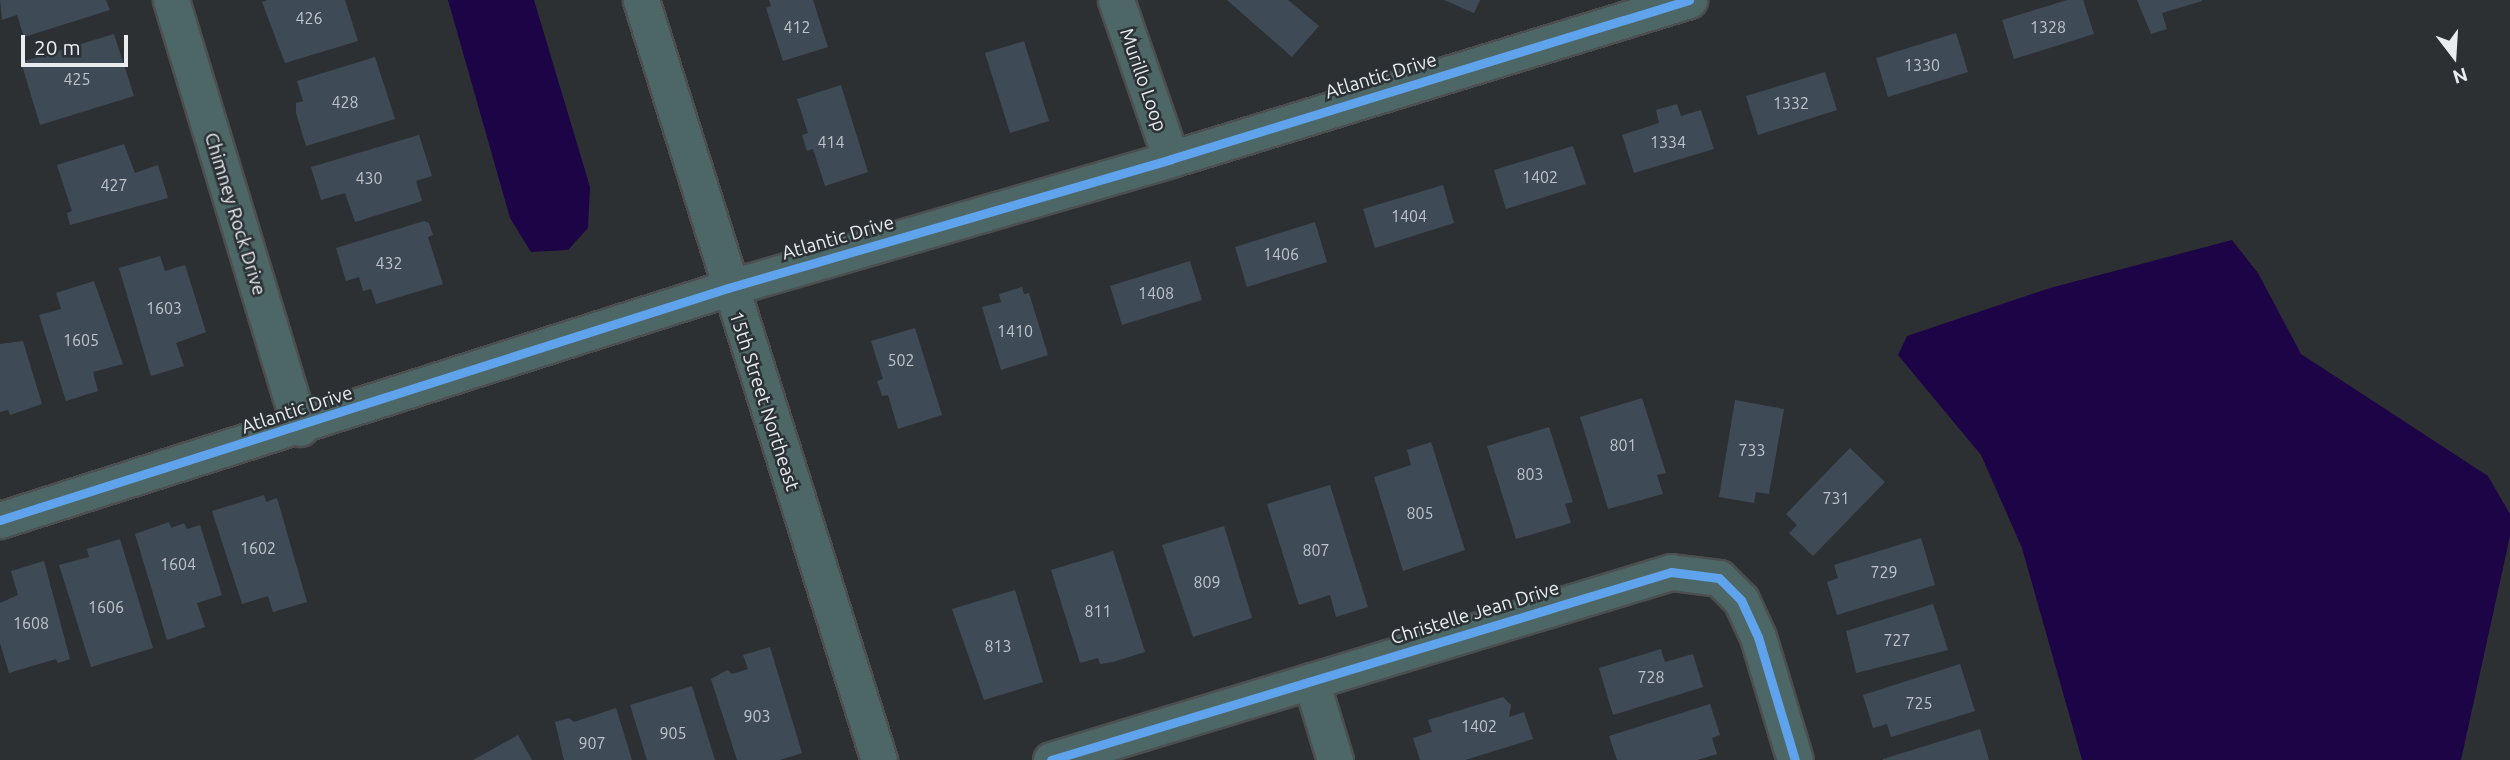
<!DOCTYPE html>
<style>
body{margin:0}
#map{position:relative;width:2510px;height:760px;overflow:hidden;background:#2d3032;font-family:Ubuntu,sans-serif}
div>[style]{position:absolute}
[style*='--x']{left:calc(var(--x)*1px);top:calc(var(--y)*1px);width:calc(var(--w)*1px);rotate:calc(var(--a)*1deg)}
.water>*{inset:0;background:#1d0447}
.building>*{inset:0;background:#3f4a57}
.roads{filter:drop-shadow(2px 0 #4c4e4f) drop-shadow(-2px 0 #4c4e4f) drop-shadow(0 2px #4c4e4f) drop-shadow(0 -2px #4c4e4f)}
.minor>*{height:35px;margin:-17.5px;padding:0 17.5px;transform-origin:17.5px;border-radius:17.5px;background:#4d6666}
.cycleway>*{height:9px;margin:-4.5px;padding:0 4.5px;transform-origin:4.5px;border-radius:4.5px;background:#60a3ed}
span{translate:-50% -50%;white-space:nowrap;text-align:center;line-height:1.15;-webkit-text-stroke:5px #2b3134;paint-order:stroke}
.number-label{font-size:16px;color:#bec4c9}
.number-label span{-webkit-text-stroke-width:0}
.street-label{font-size:19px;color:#e9edef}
.north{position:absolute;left:2419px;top:21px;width:70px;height:70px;-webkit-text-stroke:5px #2b3134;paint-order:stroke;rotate:163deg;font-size:19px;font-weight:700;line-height:28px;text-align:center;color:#e9edef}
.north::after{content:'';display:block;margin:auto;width:24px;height:32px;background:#e9edef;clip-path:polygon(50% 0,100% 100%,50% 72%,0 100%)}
.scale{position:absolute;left:21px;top:35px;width:107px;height:32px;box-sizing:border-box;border:4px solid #e9edef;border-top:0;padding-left:9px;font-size:21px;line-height:24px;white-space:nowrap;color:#e9edef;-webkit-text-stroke:5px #2b3134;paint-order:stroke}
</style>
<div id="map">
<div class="water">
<i style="clip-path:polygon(448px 0,534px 0,590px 187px,588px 228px,568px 250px,531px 252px,510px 218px)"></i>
<i style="clip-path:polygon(2232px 240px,2258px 273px,2301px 354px,2488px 476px,2510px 514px,2510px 536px,2461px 760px,2082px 760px,2022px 548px,1981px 455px,1898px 355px,1907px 336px,2050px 288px)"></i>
</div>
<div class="building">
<i style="clip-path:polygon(0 0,106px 0,110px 10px,24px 37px,17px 15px,2px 20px)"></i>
<i style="clip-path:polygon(267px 0,345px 0,358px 41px,285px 63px,262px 2px)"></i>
<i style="clip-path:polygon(769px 0,813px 0,828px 47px,783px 61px,766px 8px,771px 6px)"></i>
<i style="clip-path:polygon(1227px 0,1288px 0,1319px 26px,1292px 57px)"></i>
<i style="clip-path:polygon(1444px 0,1480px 0,1474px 13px)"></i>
<i style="clip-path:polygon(2067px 0,2083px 0,2094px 34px,2014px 59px,2002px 20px)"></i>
<i style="clip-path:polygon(2137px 0,2202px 0,2202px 1px,2162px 13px,2167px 29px,2151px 34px)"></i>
<i style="clip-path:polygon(1956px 33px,1968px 72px,1888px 97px,1876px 58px)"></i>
<i style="clip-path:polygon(114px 34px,134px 96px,40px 125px,21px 62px)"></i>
<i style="clip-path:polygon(1024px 41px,1049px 121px,1010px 133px,985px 53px)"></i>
<i style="clip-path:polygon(375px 57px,395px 119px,306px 146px,296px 113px,296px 103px,303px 101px,297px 81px)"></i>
<i style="clip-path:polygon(1825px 72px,1837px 110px,1758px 135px,1746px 96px)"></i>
<i style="clip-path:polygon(841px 85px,868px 172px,825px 186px,813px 149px,807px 151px,802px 135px,808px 133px,797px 99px)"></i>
<i style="clip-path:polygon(1677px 104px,1681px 116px,1701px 110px,1714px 149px,1634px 173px,1622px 135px,1659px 123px,1656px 110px)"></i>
<i style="clip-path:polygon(419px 135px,432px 176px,416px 181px,422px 201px,355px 222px,345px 193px,321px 200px,311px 167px)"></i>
<i style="clip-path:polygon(124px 144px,135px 173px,158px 165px,168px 198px,70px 225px,67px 213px,72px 211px,57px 165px)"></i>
<i style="clip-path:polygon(1573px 146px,1586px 184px,1506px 209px,1494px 170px)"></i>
<i style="clip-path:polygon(1443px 185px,1454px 223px,1375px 248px,1363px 209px)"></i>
<i style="clip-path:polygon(424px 221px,429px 223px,433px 235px,428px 237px,443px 284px,376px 304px,371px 289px,363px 291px,359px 277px,346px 281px,336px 248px)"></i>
<i style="clip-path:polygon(1315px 222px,1327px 262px,1247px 287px,1235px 247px)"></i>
<i style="clip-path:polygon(160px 256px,165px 271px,185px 265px,206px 332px,176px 343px,184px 366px,151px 376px,119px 268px)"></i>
<i style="clip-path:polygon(1190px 261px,1202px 300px,1122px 325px,1110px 286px)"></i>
<i style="clip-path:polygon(94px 281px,123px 364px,93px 372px,98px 391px,66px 401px,39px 315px,61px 309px,56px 293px)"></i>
<i style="clip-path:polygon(1022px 287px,1024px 294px,1029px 293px,1048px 355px,1001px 370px,982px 307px,1001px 302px,999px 294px)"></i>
<i style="clip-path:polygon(915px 328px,942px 415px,898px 429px,888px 395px,882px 396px,877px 381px,883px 379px,871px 341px)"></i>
<i style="clip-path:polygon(23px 341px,42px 404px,10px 415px,8px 410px,0 412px,0 344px)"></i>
<i style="clip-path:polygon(1642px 398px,1666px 473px,1657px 475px,1663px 494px,1608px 509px,1580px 417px)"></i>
<i style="clip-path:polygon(1735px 400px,1784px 409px,1769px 494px,1756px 492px,1754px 503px,1719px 497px)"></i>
<i style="clip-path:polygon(1549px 427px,1573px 502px,1565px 504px,1571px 523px,1516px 539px,1487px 446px)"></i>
<i style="clip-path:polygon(1431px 442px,1465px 550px,1403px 571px,1374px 477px,1411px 465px,1407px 450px)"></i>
<i style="clip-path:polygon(1850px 448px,1885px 482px,1813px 556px,1789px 533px,1797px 525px,1786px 514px)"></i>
<i style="clip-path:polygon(1330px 485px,1368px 607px,1336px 617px,1330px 595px,1299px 605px,1267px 504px)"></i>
<i style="clip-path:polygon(264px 495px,266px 502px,277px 498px,307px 602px,273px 612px,268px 596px,242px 604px,212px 511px)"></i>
<i style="clip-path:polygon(169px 522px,171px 528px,184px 523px,187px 529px,200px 525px,222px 595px,197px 603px,205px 627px,167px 640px,135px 534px)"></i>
<i style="clip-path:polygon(1224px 526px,1252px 618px,1193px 637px,1162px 545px)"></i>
<i style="clip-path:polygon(1921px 538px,1935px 585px,1837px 615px,1827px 582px,1838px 578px,1834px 565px)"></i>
<i style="clip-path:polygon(120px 539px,153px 648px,91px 667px,59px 565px,89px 557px,87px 549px)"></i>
<i style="clip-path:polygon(1113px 551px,1145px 652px,1113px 662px,1100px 664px,1098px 658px,1080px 663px,1051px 570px)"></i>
<i style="clip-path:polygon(44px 561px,70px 659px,58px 663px,56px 659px,9px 673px,0 643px,0 603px,18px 595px,11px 571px)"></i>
<i style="clip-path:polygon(1015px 590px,1043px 682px,984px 700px,952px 609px)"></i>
<i style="clip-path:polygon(1933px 604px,1948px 650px,1856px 673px,1846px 631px)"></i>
<i style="clip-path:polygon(770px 647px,802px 753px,780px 760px,737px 760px,711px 679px,727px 670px,732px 674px,748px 669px,743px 655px)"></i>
<i style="clip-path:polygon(1661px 649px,1665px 662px,1693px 654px,1703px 687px,1613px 715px,1599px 668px)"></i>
<i style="clip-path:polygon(1960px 664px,1975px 711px,1891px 737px,1887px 724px,1873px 728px,1863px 695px)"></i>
<i style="clip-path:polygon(692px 686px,715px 760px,647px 760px,630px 705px)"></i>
<i style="clip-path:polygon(1503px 697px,1511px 705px,1509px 717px,1524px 712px,1533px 739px,1465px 760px,1420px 760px,1413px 738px,1432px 732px,1428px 720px)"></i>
<i style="clip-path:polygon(1710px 704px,1720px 735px,1712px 738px,1717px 754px,1697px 760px,1617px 760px,1609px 736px)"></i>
<i style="clip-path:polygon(616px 708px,632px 760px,564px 760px,555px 722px,569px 718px,574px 722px)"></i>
<i style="clip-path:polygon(1980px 729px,1989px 760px,1883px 760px,1883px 759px)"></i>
<i style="clip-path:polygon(518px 735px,532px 760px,473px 760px)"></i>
</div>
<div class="roads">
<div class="minor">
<i style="--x:171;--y:0;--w:447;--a:73.2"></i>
<i style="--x:641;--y:0;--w:796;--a:72.61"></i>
<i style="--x:1116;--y:0;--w:168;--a:70.9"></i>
<i style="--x:0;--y:520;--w:764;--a:-17.68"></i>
<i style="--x:728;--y:288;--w:461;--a:-16.2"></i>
<i style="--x:1171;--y:159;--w:542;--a:-17.06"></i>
<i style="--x:1311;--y:681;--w:83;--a:73.1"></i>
<i style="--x:1051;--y:760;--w:648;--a:-16.87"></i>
<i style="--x:1671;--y:572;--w:48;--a:7.1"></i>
<i style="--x:1719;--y:578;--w:31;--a:45"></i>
<i style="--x:1741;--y:600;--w:41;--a:65.3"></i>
<i style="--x:1758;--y:637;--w:128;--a:73.3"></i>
</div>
</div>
<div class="cycleway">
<i style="--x:0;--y:520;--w:764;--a:-17.68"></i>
<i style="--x:728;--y:288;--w:461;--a:-16.2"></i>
<i style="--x:1171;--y:159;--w:542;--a:-17.06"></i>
<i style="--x:1051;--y:760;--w:648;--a:-16.87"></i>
<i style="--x:1671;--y:572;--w:48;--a:7.1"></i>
<i style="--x:1719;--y:578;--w:31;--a:45"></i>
<i style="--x:1741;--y:600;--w:41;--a:65.3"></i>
<i style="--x:1758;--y:637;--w:128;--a:73.3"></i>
</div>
<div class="number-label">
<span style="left:309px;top:18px">426</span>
<span style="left:797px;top:27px">412</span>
<span style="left:2048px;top:27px">1328</span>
<span style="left:1922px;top:65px">1330</span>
<span style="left:77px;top:79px">425</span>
<span style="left:345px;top:102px">428</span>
<span style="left:1791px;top:103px">1332</span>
<span style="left:831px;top:142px">414</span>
<span style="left:1668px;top:142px">1334</span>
<span style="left:1540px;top:177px">1402</span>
<span style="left:369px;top:178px">430</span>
<span style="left:114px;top:185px">427</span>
<span style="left:1409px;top:216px">1404</span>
<span style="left:1281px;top:254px">1406</span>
<span style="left:389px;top:263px">432</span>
<span style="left:1156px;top:293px">1408</span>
<span style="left:164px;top:308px">1603</span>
<span style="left:1015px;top:331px">1410</span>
<span style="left:81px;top:340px">1605</span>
<span style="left:901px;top:360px">502</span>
<span style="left:1623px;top:445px">801</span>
<span style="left:1752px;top:450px">733</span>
<span style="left:1530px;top:474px">803</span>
<span style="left:1836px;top:498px">731</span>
<span style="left:1420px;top:513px">805</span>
<span style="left:258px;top:548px">1602</span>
<span style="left:1316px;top:550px">807</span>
<span style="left:178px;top:564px">1604</span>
<span style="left:1884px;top:572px">729</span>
<span style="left:1207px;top:582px">809</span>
<span style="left:106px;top:607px">1606</span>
<span style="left:1098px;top:611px">811</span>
<span style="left:31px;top:623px">1608</span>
<span style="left:1897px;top:640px">727</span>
<span style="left:998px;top:646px">813</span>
<span style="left:1651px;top:677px">728</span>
<span style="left:1919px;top:703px">725</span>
<span style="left:757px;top:716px">903</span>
<span style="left:1479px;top:726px">1402</span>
<span style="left:673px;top:733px">905</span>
<span style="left:592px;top:743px">907</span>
</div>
<div class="street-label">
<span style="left:1381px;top:76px;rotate:-17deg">Atlantic Drive</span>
<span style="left:1143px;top:80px;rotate:71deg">Murillo Loop</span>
<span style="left:235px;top:214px;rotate:73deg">Chimney Rock Drive</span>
<span style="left:838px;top:238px;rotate:-16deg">Atlantic Drive</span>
<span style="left:764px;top:401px;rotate:72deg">15th Street Northeast</span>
<span style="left:297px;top:410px;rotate:-18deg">Atlantic Drive</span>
<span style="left:1475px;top:613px;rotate:-17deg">Christelle Jean Drive</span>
</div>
<div class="north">N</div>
<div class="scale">20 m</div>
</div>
